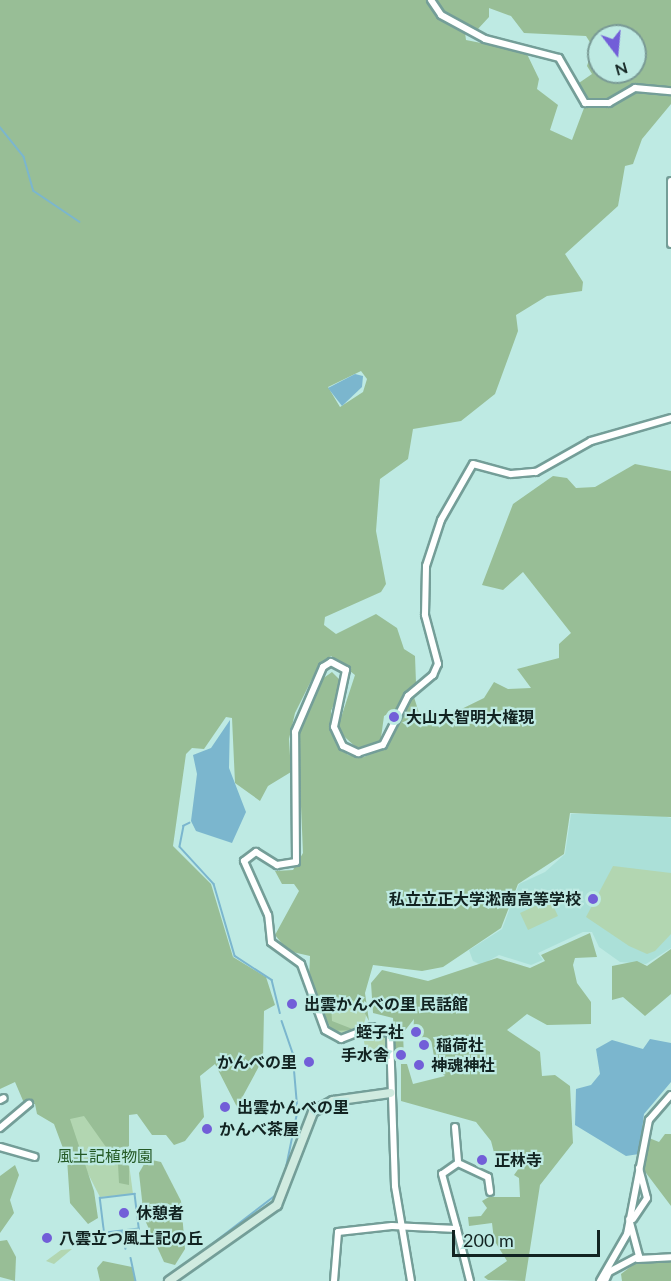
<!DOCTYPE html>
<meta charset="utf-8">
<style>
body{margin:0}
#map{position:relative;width:671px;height:1281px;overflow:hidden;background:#beeae3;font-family:Lato,"Noto Sans JP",sans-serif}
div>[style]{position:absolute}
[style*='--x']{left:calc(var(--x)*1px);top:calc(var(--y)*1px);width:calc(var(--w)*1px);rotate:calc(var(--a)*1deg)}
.built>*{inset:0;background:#abe0d8}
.green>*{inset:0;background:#b2d6b1}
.round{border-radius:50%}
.forest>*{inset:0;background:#98be96}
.water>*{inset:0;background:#7bb6ce}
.stream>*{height:1.5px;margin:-0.75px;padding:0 0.75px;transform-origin:0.75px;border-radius:0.75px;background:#7bb6ce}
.roads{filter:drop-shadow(2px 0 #749e98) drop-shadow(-2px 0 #749e98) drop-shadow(0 2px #749e98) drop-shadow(0 -2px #749e98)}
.minor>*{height:6px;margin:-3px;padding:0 3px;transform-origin:3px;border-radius:3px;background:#fff}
.secondary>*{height:8px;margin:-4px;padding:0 4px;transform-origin:4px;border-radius:4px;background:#d0ebe0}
.dots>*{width:16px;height:16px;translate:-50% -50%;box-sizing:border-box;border:3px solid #beeae3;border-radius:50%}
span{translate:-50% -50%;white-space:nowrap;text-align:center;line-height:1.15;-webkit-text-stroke:4.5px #beeae3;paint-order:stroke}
.poi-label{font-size:16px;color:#122321;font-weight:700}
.left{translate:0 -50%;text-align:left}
.right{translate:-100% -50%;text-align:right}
.park-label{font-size:16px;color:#245925}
.north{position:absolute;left:587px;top:24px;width:60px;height:60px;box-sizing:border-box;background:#beeae3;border:2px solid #799a95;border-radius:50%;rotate:164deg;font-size:16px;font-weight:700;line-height:24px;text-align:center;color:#122321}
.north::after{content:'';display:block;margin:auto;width:21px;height:27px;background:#725ed8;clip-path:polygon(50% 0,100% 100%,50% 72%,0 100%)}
.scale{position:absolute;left:452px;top:1230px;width:148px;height:27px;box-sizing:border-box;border:3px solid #122321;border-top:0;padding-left:8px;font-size:18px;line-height:21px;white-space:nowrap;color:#122321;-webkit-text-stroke:4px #beeae3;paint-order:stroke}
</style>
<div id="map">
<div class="built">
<i style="clip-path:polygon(650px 813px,671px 818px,671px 948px,646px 964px,620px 962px,599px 947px,592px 932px,583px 932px,538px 953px,543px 960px,531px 965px,499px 955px,481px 965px,473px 961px,469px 950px,502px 929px,519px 884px,545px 872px,565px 854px,571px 814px)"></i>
</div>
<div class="green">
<i style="clip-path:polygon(613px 866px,671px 873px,671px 934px,655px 951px,647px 954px,629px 946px,586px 917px)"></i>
<i style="clip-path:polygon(550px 899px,558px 916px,528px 930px,520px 913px)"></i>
<i class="round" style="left:324px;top:993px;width:42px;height:42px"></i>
<i class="round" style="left:364px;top:1030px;width:22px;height:22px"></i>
<i style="clip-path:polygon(71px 1113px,105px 1117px,127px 1149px,133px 1194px,100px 1197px,64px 1127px)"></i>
<i style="clip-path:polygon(72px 1249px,54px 1264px,46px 1261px,61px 1250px)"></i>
</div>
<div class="forest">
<i style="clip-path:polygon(evenodd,0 0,671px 0,671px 104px,642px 139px,633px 164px,625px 166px,618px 206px,565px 254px,583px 282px,582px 291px,547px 296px,516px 315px,518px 331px,495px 394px,461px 421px,413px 429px,408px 459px,380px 479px,376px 531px,386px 584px,381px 592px,325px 617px,324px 625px,336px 634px,376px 614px,397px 628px,404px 649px,415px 656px,416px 683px,398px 708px,384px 716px,380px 745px,358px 749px,337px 730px,355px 675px,331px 656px,318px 667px,295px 713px,289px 739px,291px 772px,268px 786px,260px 801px,235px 783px,232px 718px,226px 717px,204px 749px,192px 748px,186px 754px,173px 846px,211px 884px,233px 957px,266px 977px,275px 1005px,264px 1011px,263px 1059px,237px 1107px,215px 1064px,200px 1076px,204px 1117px,185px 1141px,174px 1145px,166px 1135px,152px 1135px,137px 1114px,129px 1115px,129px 1185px,119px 1183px,118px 1164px,84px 1116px,70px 1119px,94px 1191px,98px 1218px,88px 1224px,70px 1203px,67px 1159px,54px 1124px,37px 1114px,35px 1104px,24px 1103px,15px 1082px,0 1089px,0 0,489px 8px,511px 16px,524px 33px,586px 36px,593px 47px,587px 66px,592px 74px,576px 85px,587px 100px,572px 140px,550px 130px,558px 105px,537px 89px,539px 79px,526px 52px,466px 40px,464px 25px,477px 30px,489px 17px,489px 8px,0 0,599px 36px,635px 36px,635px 72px,599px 72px,599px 36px,0 0,361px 371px,367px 379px,363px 392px,340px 407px,328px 387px,361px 371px)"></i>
<i style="clip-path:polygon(635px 464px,671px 471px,671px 817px,570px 813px,564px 854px,518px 884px,501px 928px,443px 967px,422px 971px,373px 965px,365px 993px,369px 1021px,359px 1002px,338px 997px,331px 1003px,332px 1021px,355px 1030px,332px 1031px,309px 979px,310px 956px,288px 951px,275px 935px,299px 891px,294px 884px,282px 884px,275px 871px,293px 870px,303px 853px,298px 736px,318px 682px,332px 672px,343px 683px,331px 711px,331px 733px,348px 755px,364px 757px,389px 744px,413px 694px,419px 713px,439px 720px,484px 698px,494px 682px,508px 689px,531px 688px,517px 669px,559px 658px,559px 644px,571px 633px,523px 572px,503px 590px,482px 585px,513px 504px,553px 476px,567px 478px,576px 488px,595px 487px)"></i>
<i style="clip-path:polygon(590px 933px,597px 957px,575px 958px,573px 965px,577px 983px,591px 1002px,591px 1024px,547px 1025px,527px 1014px,507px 1030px,540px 1052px,542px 1076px,555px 1075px,570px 1086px,573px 1143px,540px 1185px,525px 1281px,488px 1280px,484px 1277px,507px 1261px,494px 1240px,492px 1223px,469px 1226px,468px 1217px,481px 1216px,487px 1208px,482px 1201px,489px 1197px,520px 1197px,519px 1178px,514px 1175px,524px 1161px,508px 1158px,497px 1164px,491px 1141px,476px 1122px,401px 1101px,401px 1064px,407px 1064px,413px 1084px,445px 1076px,436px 1068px,432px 1045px,413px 1035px,414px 1019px,403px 1033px,404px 1058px,396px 1059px,393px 1018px,373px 1013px,371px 983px,382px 970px,428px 981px,497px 958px,530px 968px,545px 961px,541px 955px)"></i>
<i style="clip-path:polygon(671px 949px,671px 994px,645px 1016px,623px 997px,612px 1000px,612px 966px,637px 961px,647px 966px)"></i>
<i style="clip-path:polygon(665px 1134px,671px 1134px,671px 1206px,643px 1169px,649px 1138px,659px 1142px)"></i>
<i style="clip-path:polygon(147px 1159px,161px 1162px,181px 1201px,185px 1249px,175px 1265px,164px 1262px,144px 1218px,139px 1173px)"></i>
<i style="clip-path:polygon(15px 1165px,19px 1175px,10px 1200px,14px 1213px,0 1233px,0 1176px)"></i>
<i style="clip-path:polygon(7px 1240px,16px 1257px,15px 1281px,0 1277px,0 1241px)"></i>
<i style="clip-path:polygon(671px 1260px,671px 1281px,622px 1281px,621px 1274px,638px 1261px)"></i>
<i style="clip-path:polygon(103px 1261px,132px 1267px,135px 1281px,100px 1281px,97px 1268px)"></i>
</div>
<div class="water">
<i style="clip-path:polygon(355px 374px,363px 376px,362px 387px,342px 406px,328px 388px)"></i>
<i style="clip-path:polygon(230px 720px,229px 768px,246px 812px,232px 843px,196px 831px,191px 821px,197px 774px,193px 755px,211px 748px)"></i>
<i style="clip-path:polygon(650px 1039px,671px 1043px,671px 1082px,644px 1114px,639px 1154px,626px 1156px,575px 1125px,576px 1089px,591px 1085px,600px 1074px,596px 1049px,612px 1040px,643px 1049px)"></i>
</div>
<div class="stream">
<i style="--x:0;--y:127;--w:38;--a:51"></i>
<i style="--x:24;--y:157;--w:35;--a:74"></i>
<i style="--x:34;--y:191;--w:55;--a:34"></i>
<i style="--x:190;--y:823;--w:7;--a:153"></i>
<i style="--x:184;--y:826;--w:21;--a:101"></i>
<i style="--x:180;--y:847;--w:50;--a:47.4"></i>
<i style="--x:214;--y:884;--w:75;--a:73.7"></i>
<i style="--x:235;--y:956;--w:44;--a:33"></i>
<i style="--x:272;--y:980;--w:34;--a:76"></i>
<i style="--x:282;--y:1021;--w:34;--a:71"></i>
<i style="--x:293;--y:1053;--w:58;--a:85.1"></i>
<i style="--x:298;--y:1111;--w:65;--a:101.5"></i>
<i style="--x:135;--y:1194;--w:35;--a:83"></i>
<i style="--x:139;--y:1229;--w:35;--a:173"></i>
<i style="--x:104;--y:1233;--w:35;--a:-97"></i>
<i style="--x:100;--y:1198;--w:35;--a:-7"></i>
<i style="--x:122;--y:1232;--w:17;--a:77"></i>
<i style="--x:131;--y:1258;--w:24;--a:78"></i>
<i style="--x:164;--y:1281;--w:141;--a:-37.5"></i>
</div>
<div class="roads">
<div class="minor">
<i style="--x:431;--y:0;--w:18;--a:56"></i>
<i style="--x:441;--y:15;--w:50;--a:28.6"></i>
<i style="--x:485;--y:39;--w:76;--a:14.4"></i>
<i style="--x:559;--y:58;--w:52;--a:60"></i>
<i style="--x:585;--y:103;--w:24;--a:0"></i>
<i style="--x:609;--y:103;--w:30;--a:-30"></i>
<i style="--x:635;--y:88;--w:36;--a:5"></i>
<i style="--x:671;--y:181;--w:63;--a:90"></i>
<i style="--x:0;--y:1100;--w:4;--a:-27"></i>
<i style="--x:455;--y:1127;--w:36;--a:85"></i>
<i style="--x:458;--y:1163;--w:19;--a:145"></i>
<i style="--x:442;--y:1174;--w:57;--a:74.7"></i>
<i style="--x:0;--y:1128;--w:38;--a:-40"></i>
<i style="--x:0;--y:1147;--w:36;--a:16"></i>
<i style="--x:458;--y:1163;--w:33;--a:25"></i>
<i style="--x:488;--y:1177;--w:15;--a:82"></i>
<i style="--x:633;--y:1219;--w:25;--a:-56"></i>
<i style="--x:647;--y:1198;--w:31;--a:-105"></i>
<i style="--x:638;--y:1259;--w:33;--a:-3"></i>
<i style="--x:334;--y:1281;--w:49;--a:-85.3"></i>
<i style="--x:338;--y:1232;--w:54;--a:-6.3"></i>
<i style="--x:392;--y:1226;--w:65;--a:2.6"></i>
<i style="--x:457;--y:1229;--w:54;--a:76"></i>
<i style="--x:411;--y:1281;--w:96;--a:-99.6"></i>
<i style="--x:395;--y:1186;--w:152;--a:-91.9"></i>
<i style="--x:390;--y:1034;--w:19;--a:-159"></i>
<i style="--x:372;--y:1027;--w:33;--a:159"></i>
<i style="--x:341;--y:1039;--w:18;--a:-151"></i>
<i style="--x:325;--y:1030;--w:70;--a:-110"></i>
<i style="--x:301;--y:964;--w:37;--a:-144"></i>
<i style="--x:271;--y:942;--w:27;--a:-96"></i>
<i style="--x:268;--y:915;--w:59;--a:-114"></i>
<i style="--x:244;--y:861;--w:15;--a:-37"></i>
<i style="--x:256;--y:852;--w:25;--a:32"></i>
<i style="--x:277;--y:865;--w:19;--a:-9"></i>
<i style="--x:296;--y:862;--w:130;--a:-90.4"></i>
<i style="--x:295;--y:732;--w:71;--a:-66.7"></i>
<i style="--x:323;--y:667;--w:9;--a:-32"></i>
<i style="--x:331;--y:662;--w:17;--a:28"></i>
<i style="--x:346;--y:670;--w:58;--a:101.9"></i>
<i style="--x:334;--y:727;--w:21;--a:65"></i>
<i style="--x:343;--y:746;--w:17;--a:25"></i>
<i style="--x:358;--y:753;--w:26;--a:-18"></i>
<i style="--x:383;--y:745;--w:55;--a:-63"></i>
<i style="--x:408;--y:696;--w:33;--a:-40"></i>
<i style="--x:433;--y:675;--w:12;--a:-66"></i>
<i style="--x:438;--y:664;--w:51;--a:-104.9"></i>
<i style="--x:425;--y:615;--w:49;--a:-88.8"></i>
<i style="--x:426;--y:566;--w:48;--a:-71.9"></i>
<i style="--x:441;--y:520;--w:64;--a:-60.3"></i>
<i style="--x:473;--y:464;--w:39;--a:15"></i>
<i style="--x:511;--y:474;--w:25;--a:-5"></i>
<i style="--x:536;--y:472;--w:63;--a:-29.4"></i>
<i style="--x:591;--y:441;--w:83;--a:-16"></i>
<i style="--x:600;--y:1281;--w:54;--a:-60.1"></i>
<i style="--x:627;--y:1234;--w:116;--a:-79.1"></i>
<i style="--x:649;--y:1120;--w:33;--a:-49"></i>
<i style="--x:605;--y:1281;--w:10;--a:-66"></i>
<i style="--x:609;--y:1272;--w:34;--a:-28"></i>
<i style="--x:639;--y:1256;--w:38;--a:-105"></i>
</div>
<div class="secondary">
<i style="--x:169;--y:1281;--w:132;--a:-35.1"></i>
<i style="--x:277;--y:1205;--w:100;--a:-68.8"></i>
<i style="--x:313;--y:1112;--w:23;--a:-29"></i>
<i style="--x:333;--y:1101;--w:58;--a:-8"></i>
</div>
</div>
<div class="dots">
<i style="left:394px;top:717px;background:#725ed8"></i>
<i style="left:593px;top:899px;background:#725ed8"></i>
<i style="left:292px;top:1004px;background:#725ed8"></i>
<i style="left:416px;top:1032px;background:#725ed8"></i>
<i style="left:424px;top:1045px;background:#725ed8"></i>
<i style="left:401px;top:1055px;background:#725ed8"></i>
<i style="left:309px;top:1062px;background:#725ed8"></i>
<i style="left:419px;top:1065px;background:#725ed8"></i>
<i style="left:225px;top:1107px;background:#725ed8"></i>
<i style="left:207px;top:1129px;background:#725ed8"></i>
<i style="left:482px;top:1160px;background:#725ed8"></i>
<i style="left:124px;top:1213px;background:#725ed8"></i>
<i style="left:47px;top:1238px;background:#725ed8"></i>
</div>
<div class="poi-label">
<span class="left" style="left:406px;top:717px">大山大智明大権現</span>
<span class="right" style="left:581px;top:899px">私立立正大学淞南高等学校</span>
<span class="left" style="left:304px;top:1004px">出雲かんべの里 民話館</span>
<span class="right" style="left:404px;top:1032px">蛭子社</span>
<span class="left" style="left:436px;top:1045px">稲荷社</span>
<span class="right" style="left:389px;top:1055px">手水舎</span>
<span class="right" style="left:297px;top:1062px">かんべの里</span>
<span class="left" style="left:431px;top:1065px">神魂神社</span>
<span class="left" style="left:237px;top:1107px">出雲かんべの里</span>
<span class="left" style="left:219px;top:1129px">かんべ茶屋</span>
<span class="left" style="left:494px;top:1160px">正林寺</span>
<span class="left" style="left:136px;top:1213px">休憩者</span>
<span class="left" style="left:59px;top:1238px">八雲立つ風土記の丘</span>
</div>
<div class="park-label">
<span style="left:105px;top:1156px">風土記植物園</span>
</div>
<div class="north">N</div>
<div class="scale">200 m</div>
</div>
